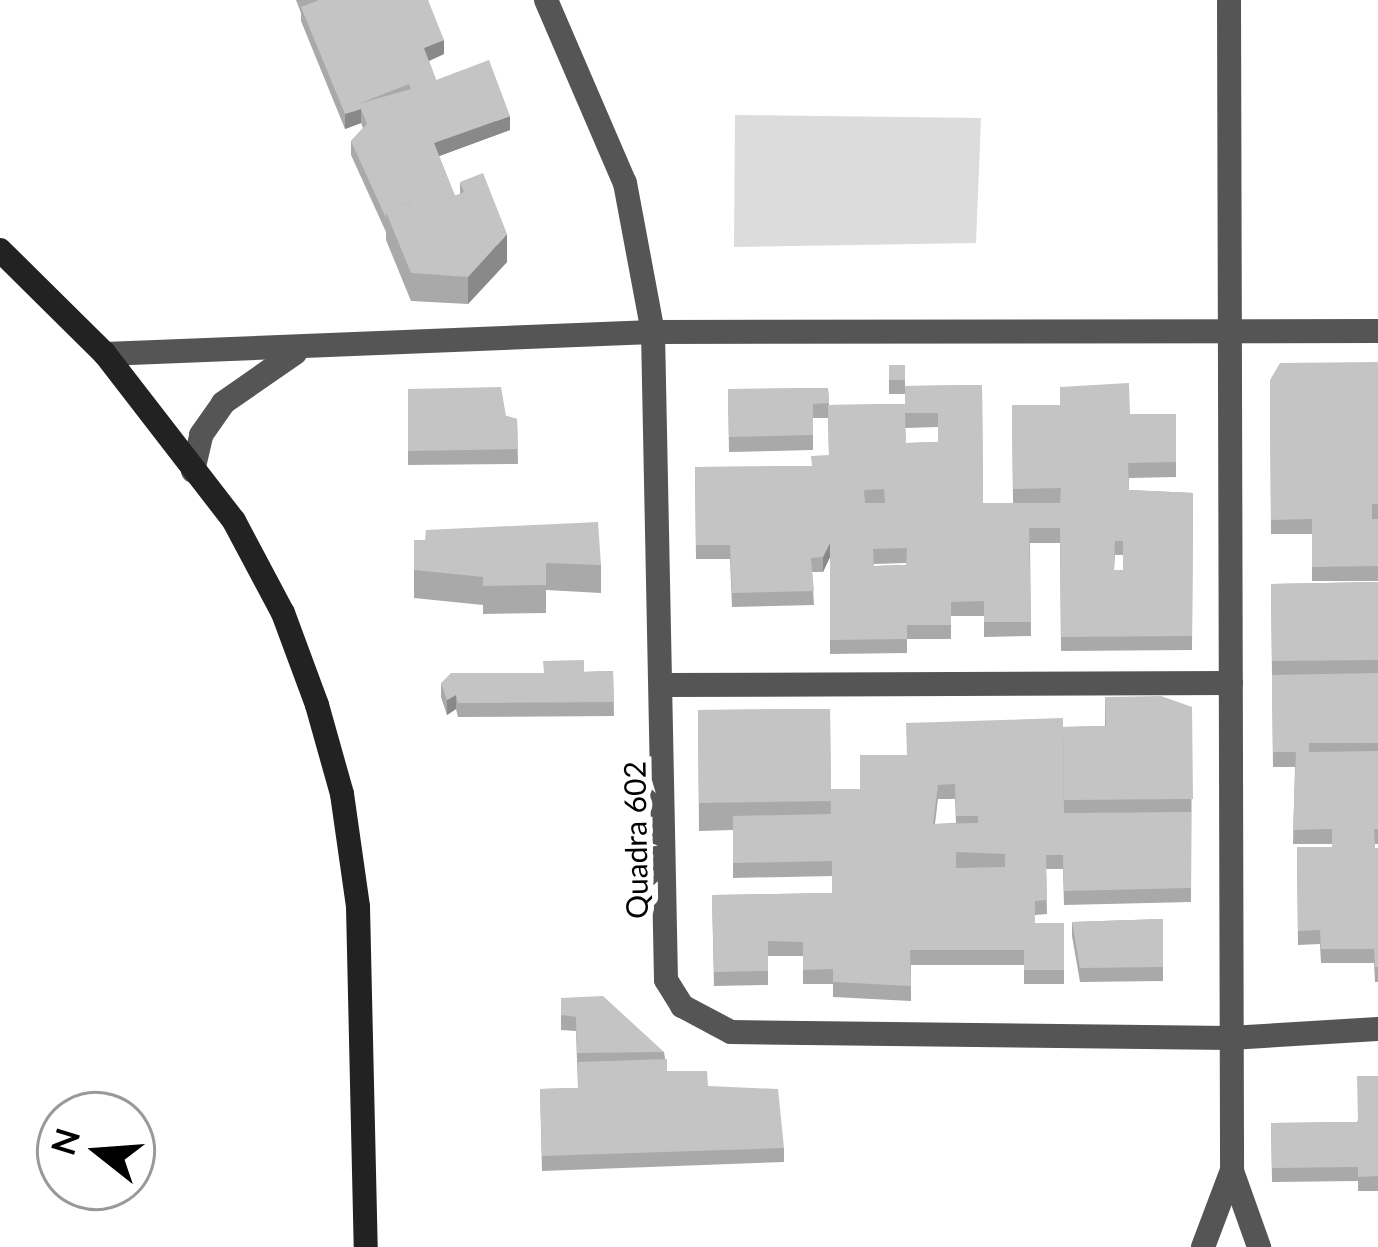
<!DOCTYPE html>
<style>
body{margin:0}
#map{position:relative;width:1378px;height:1247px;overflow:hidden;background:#fff;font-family:Lato,sans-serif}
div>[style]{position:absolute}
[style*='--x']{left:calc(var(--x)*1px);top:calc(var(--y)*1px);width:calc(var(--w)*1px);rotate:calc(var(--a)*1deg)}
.green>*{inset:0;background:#dcdcdc}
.street>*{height:24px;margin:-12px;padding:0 12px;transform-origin:12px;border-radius:12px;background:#555}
.secondary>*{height:24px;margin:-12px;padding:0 12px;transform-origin:12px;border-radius:12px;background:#222}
.wall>*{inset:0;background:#a9a9a9}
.shaded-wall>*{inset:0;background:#898989}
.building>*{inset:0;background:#c4c4c4}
span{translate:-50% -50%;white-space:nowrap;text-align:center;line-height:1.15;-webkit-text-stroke:12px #fff;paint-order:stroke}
.street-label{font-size:30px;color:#000}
.north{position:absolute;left:36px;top:1091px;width:120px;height:120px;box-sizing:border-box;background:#fff;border:3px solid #999;border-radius:50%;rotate:287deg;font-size:33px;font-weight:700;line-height:48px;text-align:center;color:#000}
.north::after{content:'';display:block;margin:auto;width:42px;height:54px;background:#000;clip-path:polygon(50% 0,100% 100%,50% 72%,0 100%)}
</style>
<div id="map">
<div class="green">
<i style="clip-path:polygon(735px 115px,981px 118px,976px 243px,734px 247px)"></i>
</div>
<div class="street">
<i style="--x:546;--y:0;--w:199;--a:66.7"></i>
<i style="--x:625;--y:183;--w:152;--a:79.4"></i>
<i style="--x:653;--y:332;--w:648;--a:88.85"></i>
<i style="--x:666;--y:980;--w:31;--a:58"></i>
<i style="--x:682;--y:1006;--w:55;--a:28"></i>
<i style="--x:731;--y:1032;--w:499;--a:0.7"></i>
<i style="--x:1230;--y:1038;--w:148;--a:-3.5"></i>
<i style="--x:1229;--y:0;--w:1171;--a:89.85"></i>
<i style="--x:1232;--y:1171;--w:81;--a:70.4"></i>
<i style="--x:105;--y:354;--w:548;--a:-2.3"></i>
<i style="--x:653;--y:332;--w:725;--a:-0.08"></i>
<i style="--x:193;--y:471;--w:37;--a:-77"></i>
<i style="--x:201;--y:435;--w:39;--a:-55"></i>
<i style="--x:223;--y:403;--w:88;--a:-34.8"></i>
<i style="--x:663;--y:685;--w:568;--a:-0.2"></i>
<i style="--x:1203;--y:1247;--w:79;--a:-69.3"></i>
</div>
<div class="secondary">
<i style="--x:0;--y:250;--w:148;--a:44.7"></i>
<i style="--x:105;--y:354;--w:211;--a:52.3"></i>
<i style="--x:234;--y:521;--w:104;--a:62"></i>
<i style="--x:283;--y:613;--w:98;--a:69.7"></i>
<i style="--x:317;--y:705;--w:92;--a:74.3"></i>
<i style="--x:342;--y:794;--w:114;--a:81.9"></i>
<i style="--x:358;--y:907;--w:340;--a:88.7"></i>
</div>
<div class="wall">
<i style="clip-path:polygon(296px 0,428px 0,444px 54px,429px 61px,436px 80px,510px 130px,439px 156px,455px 196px,460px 194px,460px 182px,507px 262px,468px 304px,411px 301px,386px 240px,386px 232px,351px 155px,351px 141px,363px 128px,361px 123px,345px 129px,301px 21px,301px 13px)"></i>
<i style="clip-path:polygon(1378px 362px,1378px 581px,1312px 581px,1312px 534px,1271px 534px,1270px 380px)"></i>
<i style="clip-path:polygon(evenodd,889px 365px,905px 365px,905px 386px,982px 385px,983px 503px,1013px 503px,1012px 405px,1130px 414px,1176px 414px,1176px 477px,1129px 478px,1129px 490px,1193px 493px,1192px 650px,1061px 651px,1060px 543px,1030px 543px,1031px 636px,984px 637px,984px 616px,951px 616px,951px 639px,907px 639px,907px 653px,830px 654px,830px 557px,823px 572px,812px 572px,814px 605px,732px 607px,730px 559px,696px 559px,695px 467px,812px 466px,829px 455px,828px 418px,813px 418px,813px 450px,729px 452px,728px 389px,828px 388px,829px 405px,905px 404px,905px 394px,889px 394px,889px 365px,938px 427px,938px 442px,906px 443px,905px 428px,938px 427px,889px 365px,1115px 555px,1123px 555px,1123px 570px,1114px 570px,1115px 555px,889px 365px,906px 563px,906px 565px,874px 566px,874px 564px,906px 563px)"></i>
<i style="clip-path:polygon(408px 389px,517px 419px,518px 464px,408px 465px)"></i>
<i style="clip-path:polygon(414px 540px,601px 565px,601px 593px,546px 590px,546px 613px,483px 614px,483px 605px,414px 598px)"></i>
<i style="clip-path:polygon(1378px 582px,1378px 844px,1375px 844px,1375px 848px,1378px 848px,1378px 982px,1375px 982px,1374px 963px,1321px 963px,1320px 944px,1298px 945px,1297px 847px,1332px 847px,1332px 844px,1293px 844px,1295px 767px,1273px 767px,1271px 584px)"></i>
<i style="clip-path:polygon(613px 671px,614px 716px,458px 717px,456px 709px,447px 715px,441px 697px,441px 683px,543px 673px)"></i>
<i style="clip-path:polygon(evenodd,1105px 697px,1192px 707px,1191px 902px,1064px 905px,1063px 869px,1046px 869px,1047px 914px,1035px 915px,1035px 923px,1064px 923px,1064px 984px,1024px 984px,1024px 965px,911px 965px,911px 1001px,833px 997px,833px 984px,803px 984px,803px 956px,768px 956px,768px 985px,714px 986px,712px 895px,832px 893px,832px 876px,733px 878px,733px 830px,699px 831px,698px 710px,830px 709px,831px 814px,860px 789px,907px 755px,1063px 727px,1105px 726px,1105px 697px,938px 799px,955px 799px,956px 823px,935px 824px,938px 799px)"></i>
<i style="clip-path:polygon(1163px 919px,1163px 981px,1080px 982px,1072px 936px,1072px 922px)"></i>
<i style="clip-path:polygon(561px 998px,664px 1052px,667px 1071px,708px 1086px,784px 1148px,784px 1162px,542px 1171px,540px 1089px,578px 1088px,576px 1031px,561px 1030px)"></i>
<i style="clip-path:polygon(1378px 1076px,1378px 1191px,1358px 1191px,1358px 1181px,1272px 1182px,1271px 1123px,1357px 1122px)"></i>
</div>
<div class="shaded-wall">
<i style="clip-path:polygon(444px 40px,444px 54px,424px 63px,424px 48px)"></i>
<i style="clip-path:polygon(361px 109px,361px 123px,345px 129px,345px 114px)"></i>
<i style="clip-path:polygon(510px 116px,510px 130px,434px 158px,434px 143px)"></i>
<i style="clip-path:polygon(507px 234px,507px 262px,468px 304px,468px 277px)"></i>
<i style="clip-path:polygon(830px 543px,830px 557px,823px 572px,823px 557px)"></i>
<i style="clip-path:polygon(456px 695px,456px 709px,447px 715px,447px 700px)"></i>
</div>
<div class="building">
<i style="clip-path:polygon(evenodd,319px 0,428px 0,444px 40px,424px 48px,436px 80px,489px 60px,510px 116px,434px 143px,455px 196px,412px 213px,409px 202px,386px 212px,386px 218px,351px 141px,367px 124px,361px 109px,345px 114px,301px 7px,319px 0,409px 84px,411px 89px,358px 104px,409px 84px)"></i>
<i style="clip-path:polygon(483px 173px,507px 234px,468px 277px,411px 273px,386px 212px,409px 202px,412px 213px,464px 192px,460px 182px)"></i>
<i style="clip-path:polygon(1378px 362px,1378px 504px,1372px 504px,1372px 519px,1378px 519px,1378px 566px,1312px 567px,1312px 519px,1271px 520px,1270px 380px,1280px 363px)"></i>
<i style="clip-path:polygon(889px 365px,905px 365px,905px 380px,889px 380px)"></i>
<i style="clip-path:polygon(evenodd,1129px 383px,1130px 414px,1176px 414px,1176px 462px,1128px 463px,1129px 490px,1193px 493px,1192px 636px,1061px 637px,1060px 528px,1029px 528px,1031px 622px,984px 622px,984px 601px,951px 602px,951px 625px,907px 625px,907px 639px,830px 640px,830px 543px,823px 557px,811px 558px,814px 591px,732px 593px,730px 545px,696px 545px,695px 467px,812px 466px,811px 456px,829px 455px,828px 405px,905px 404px,905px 386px,982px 385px,983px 503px,1060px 503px,1061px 488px,1013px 489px,1012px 405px,1060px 405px,1060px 387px,1129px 383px,905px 413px,938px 413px,938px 442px,906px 443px,905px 413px,1129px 383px,884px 489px,885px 503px,865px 503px,864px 490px,884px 489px,1129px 383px,1115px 541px,1123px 541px,1123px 570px,1114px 570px,1115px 541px,1129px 383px,907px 548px,906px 565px,874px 566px,873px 549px,907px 548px)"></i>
<i style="clip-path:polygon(501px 387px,506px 416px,517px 419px,518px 449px,408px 451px,408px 389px)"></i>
<i style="clip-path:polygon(828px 388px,829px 403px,813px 404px,813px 435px,729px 437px,728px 389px)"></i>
<i style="clip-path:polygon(598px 522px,601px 565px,546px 563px,546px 585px,483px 586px,483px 577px,414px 570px,414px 540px,425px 540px,426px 530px)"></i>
<i style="clip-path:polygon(1378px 582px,1378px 660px,1272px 661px,1271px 584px)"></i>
<i style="clip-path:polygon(584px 660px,584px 672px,613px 671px,614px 702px,458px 703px,456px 695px,447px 700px,441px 683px,451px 673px,544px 673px,543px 661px)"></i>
<i style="clip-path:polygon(1378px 673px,1378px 743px,1309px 743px,1309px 752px,1378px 751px,1378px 829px,1374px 829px,1375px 848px,1378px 848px,1378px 967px,1375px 967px,1374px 949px,1321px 949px,1320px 930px,1298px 931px,1297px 847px,1332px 847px,1332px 829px,1293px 830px,1296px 752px,1273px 752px,1272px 675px)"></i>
<i style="clip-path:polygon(1161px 696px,1192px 707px,1193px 799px,1064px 800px,1063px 727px,1106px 726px,1105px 697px)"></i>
<i style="clip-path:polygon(830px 709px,831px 801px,699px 803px,698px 710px)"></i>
<i style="clip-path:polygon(evenodd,1063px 718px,1064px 813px,1191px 812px,1191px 888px,1064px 891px,1063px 855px,1046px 855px,1047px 900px,1035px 901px,1035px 923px,1064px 923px,1064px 970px,1024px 970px,1024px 950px,910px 950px,911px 986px,833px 982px,833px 969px,803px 970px,803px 942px,768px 941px,768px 971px,714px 972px,712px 895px,832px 893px,832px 861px,733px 863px,733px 816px,831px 814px,831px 789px,860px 789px,860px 755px,907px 755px,906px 723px,1063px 718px,955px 784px,956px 816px,978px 816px,978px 823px,933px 824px,938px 785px,955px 784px,1063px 718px,956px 852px,1005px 854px,1005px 867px,956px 868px,956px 852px)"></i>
<i style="clip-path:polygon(1163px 919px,1163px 967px,1080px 968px,1072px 922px)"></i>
<i style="clip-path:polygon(603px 996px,664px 1052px,577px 1053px,576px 1017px,561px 1015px,561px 998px)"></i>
<i style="clip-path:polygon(667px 1059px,667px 1071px,707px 1071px,708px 1086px,778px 1089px,784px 1148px,542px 1156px,540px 1089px,578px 1088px,578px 1062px)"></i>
<i style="clip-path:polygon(1357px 1076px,1378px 1076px,1378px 1176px,1358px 1177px,1358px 1167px,1272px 1168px,1271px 1123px,1358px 1122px)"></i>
</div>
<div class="street-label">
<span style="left:635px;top:840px;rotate:-91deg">Quadra 602</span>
</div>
<div class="north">N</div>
</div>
